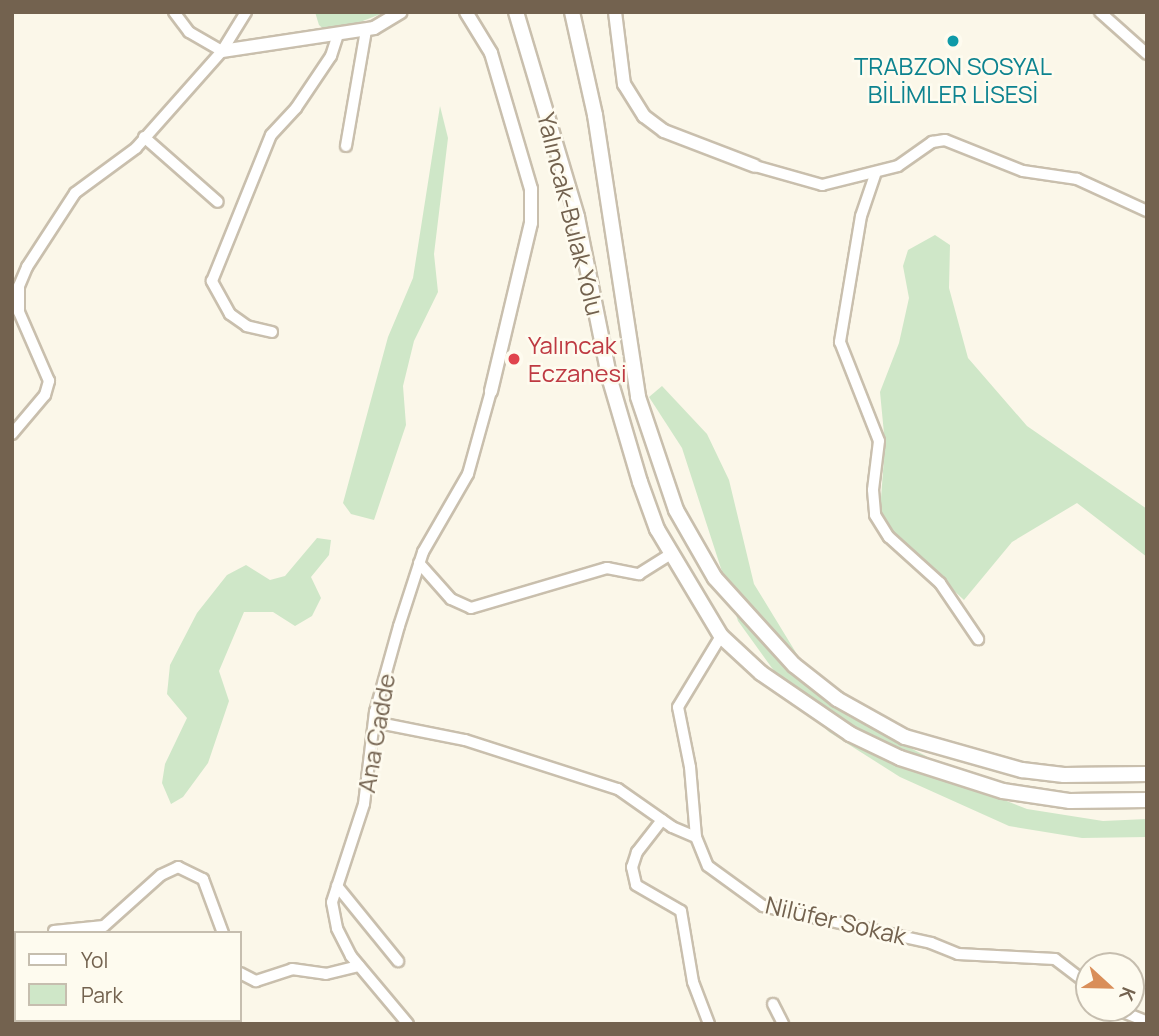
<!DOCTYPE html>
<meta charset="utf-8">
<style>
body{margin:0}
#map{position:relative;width:1159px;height:1036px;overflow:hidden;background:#fbf7e9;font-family:Manrope,sans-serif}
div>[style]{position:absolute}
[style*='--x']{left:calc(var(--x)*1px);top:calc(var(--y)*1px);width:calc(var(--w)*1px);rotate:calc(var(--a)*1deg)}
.green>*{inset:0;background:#cfe7c8}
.roads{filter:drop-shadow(2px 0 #c9bfad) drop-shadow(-2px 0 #c9bfad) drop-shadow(0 2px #c9bfad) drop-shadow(0 -2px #c9bfad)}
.minor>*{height:10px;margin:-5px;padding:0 5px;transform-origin:5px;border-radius:5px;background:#fff}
.tertiary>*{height:12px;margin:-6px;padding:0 6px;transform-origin:6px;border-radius:6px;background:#fff}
.secondary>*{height:14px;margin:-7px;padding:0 7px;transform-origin:7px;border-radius:7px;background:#fff}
.dots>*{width:19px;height:19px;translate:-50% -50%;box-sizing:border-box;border:4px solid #fefbef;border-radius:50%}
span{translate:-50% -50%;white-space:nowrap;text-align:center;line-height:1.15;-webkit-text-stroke:5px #fefbef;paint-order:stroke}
.culture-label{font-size:24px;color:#0d838f}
.street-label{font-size:24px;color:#73624f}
.health-label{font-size:24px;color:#be3a42}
.left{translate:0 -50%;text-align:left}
.frame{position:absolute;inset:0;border:14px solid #73624f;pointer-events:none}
.legend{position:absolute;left:14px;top:931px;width:228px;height:91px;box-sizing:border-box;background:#fefbef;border:2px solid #c6beaf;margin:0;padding:9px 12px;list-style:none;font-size:21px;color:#73624f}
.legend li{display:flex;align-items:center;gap:14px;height:35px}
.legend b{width:35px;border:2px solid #c6beaf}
.north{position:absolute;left:1075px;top:952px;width:70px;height:70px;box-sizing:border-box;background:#fefbef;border:2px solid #c6beaf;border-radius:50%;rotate:112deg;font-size:19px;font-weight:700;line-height:28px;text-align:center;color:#73624f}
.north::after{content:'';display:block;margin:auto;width:24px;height:32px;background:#d98e59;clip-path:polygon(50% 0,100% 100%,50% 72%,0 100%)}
</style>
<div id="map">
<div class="green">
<i style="clip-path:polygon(315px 12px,386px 12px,329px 34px,319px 25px)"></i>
<i style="clip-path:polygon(440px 106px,448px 138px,434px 254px,438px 292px,414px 341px,403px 386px,406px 425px,374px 520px,351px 514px,343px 503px,388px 337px,413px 278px)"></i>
<i style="clip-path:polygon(935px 235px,950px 245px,949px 288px,968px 358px,1027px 426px,1147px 509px,1147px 557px,1077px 503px,1012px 542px,964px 600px,892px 534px,880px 512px,885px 444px,880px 392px,899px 343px,909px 298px,903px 266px,908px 250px)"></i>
<i style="clip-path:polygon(662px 386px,707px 434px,729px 480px,754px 584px,798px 656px,848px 716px,926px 756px,969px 786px,1027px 809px,1103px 821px,1147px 819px,1147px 837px,1082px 838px,1009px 826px,900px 777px,829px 732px,790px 693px,738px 621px,682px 448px,649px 397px)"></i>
<i style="clip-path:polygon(317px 538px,331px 540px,329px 555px,311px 577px,321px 598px,312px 616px,295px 626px,273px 612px,244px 612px,219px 671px,229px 701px,208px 763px,183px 797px,171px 804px,162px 783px,165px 764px,187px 718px,167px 694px,170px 665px,197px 613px,227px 575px,246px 565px,270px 580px,285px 576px)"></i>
</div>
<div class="roads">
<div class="minor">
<i style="--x:174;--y:12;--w:25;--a:53"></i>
<i style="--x:189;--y:32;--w:38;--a:30"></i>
<i style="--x:1100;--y:12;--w:63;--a:41.8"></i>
<i style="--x:144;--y:137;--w:98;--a:41.3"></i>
<i style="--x:346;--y:146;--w:118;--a:-80.2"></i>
<i style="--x:755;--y:166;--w:70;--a:15.8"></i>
<i style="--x:822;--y:185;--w:78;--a:-14"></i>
<i style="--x:898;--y:166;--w:42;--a:-35.2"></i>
<i style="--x:932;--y:142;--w:13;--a:-9"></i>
<i style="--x:945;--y:140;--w:84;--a:21.7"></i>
<i style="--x:1023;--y:171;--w:55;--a:8.4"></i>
<i style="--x:1077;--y:179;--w:77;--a:24.6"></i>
<i style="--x:876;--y:172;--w:46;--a:108.8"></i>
<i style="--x:861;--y:216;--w:128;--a:99.5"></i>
<i style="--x:840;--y:342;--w:106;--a:68.5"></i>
<i style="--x:879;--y:441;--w:49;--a:97"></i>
<i style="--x:873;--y:490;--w:25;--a:85"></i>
<i style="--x:875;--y:515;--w:26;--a:58"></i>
<i style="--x:889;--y:537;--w:69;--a:42"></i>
<i style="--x:940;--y:583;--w:68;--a:55.8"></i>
<i style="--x:272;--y:332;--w:26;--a:-167"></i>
<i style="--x:247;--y:326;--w:21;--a:-145"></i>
<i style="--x:230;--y:314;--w:38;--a:-119"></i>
<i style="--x:212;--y:281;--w:157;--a:-68"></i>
<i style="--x:271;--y:135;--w:37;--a:-47"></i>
<i style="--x:296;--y:108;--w:63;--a:-56.1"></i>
<i style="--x:331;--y:56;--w:22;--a:-72"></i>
<i style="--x:12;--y:434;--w:51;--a:-49.8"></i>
<i style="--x:45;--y:395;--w:15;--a:-74"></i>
<i style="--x:49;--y:381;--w:75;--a:-113.5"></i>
<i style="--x:19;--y:312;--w:26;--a:-90"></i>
<i style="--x:19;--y:286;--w:21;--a:-67"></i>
<i style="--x:27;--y:267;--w:88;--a:-57"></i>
<i style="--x:75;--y:193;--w:76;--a:-36.4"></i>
<i style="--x:136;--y:148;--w:130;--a:-48.4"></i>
<i style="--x:222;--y:51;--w:46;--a:-58.4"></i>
<i style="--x:419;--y:563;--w:48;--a:48.4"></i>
<i style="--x:451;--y:599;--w:22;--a:24"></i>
<i style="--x:471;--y:608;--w:142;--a:-16.4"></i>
<i style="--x:607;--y:568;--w:33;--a:11"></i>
<i style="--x:639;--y:574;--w:38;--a:-32"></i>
<i style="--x:374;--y:722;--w:93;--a:11.2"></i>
<i style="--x:465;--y:740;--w:161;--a:17.8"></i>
<i style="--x:618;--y:789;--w:66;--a:35.1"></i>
<i style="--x:672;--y:827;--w:26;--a:23"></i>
<i style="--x:696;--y:837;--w:31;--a:68"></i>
<i style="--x:708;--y:866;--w:68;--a:36"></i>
<i style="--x:763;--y:906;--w:172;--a:12.4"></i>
<i style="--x:931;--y:943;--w:29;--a:22"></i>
<i style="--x:958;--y:954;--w:97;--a:3"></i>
<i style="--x:1055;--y:959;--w:43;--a:37.4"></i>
<i style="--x:662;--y:820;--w:41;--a:128"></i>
<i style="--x:637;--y:852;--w:16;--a:108"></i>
<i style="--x:632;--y:867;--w:18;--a:77"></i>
<i style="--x:636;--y:885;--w:52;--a:30"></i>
<i style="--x:681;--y:911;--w:72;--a:80.4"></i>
<i style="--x:693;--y:982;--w:45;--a:69.1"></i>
<i style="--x:696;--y:837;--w:70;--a:-94.9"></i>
<i style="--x:690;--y:767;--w:61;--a:-101.3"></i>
<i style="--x:678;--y:707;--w:83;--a:-58.8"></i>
<i style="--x:337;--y:886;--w:97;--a:50.9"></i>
<i style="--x:54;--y:931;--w:50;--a:-5.7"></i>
<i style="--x:104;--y:926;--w:76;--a:-41.8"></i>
<i style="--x:161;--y:875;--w:19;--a:-25"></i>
<i style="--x:178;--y:867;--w:28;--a:26"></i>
<i style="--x:203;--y:879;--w:58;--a:69.7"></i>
<i style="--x:240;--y:973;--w:18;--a:27"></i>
<i style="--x:256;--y:981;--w:38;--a:-18"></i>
<i style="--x:292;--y:969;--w:34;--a:8"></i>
<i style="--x:326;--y:974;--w:34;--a:-14"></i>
<i style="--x:773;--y:1004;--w:22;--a:63"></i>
<i style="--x:1113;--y:1008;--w:37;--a:22"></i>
<i style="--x:12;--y:1013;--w:4;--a:27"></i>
<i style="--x:26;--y:1020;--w:9;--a:27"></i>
<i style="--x:91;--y:1024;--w:28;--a:0"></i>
<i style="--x:408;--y:1024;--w:89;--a:-130"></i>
<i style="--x:351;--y:956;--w:31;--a:-117"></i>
<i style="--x:337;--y:928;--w:26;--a:-101"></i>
<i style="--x:332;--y:902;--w:103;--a:-71.9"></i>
<i style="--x:364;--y:804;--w:93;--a:-83.2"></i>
<i style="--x:375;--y:712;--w:89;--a:-74.4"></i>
<i style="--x:399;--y:626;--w:78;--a:-72"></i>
<i style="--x:423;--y:552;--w:90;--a:-60"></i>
<i style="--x:468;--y:474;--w:86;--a:-74.5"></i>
</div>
<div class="tertiary">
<i style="--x:466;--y:12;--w:48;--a:58.6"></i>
<i style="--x:491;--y:53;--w:142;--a:73.6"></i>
<i style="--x:531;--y:189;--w:34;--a:90"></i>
<i style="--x:531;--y:223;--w:173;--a:103.4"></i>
<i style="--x:615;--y:12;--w:73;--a:82.9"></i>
<i style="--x:624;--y:84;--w:38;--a:58"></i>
<i style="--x:644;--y:116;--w:25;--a:37"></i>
<i style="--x:664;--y:131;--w:97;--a:21"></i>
<i style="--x:222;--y:51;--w:154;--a:-8.6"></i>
<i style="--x:374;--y:28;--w:31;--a:-31"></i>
</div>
<div class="secondary">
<i style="--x:516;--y:12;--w:214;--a:73.4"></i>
<i style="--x:577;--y:217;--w:166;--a:78.6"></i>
<i style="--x:610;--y:380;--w:106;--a:73.6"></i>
<i style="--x:640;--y:482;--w:50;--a:70.1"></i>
<i style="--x:657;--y:529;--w:125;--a:59.1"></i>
<i style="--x:721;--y:636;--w:54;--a:42.8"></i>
<i style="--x:761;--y:673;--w:108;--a:34.4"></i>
<i style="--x:850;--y:734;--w:55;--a:25.6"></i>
<i style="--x:900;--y:758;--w:108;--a:17.8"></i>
<i style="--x:1003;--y:791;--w:68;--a:8.5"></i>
<i style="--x:1070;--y:801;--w:77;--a:-0.7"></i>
<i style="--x:572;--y:12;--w:106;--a:77.4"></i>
<i style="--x:595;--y:115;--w:285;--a:81.3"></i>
<i style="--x:638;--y:397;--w:119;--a:71.4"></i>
<i style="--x:676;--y:510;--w:78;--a:60.2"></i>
<i style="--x:715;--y:578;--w:118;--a:47.8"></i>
<i style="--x:794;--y:665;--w:55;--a:38.3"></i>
<i style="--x:837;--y:699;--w:78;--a:29.2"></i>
<i style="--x:905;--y:737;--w:122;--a:15.8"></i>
<i style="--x:1022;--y:770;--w:42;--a:6.8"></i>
<i style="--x:1064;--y:775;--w:83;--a:-0.7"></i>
</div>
</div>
<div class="dots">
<i style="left:953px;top:41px;background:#0f9aa8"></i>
<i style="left:514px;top:359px;background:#e0444e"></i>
</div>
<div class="culture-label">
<span style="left:953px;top:80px">TRABZON SOSYAL<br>BİLİMLER LİSESİ</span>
</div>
<div class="street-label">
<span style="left:571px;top:214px;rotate:76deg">Yalıncak-Bulak Yolu</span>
<span style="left:376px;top:733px;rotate:-80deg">Ana Cadde</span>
<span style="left:836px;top:920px;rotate:13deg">Nilüfer Sokak</span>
</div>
<div class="health-label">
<span class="left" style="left:528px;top:359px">Yalıncak<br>Eczanesi</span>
</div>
<div class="frame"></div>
<ul class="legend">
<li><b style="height:9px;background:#fff"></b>Yol</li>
<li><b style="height:19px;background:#cfe7c8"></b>Park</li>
</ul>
<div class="north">K</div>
</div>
